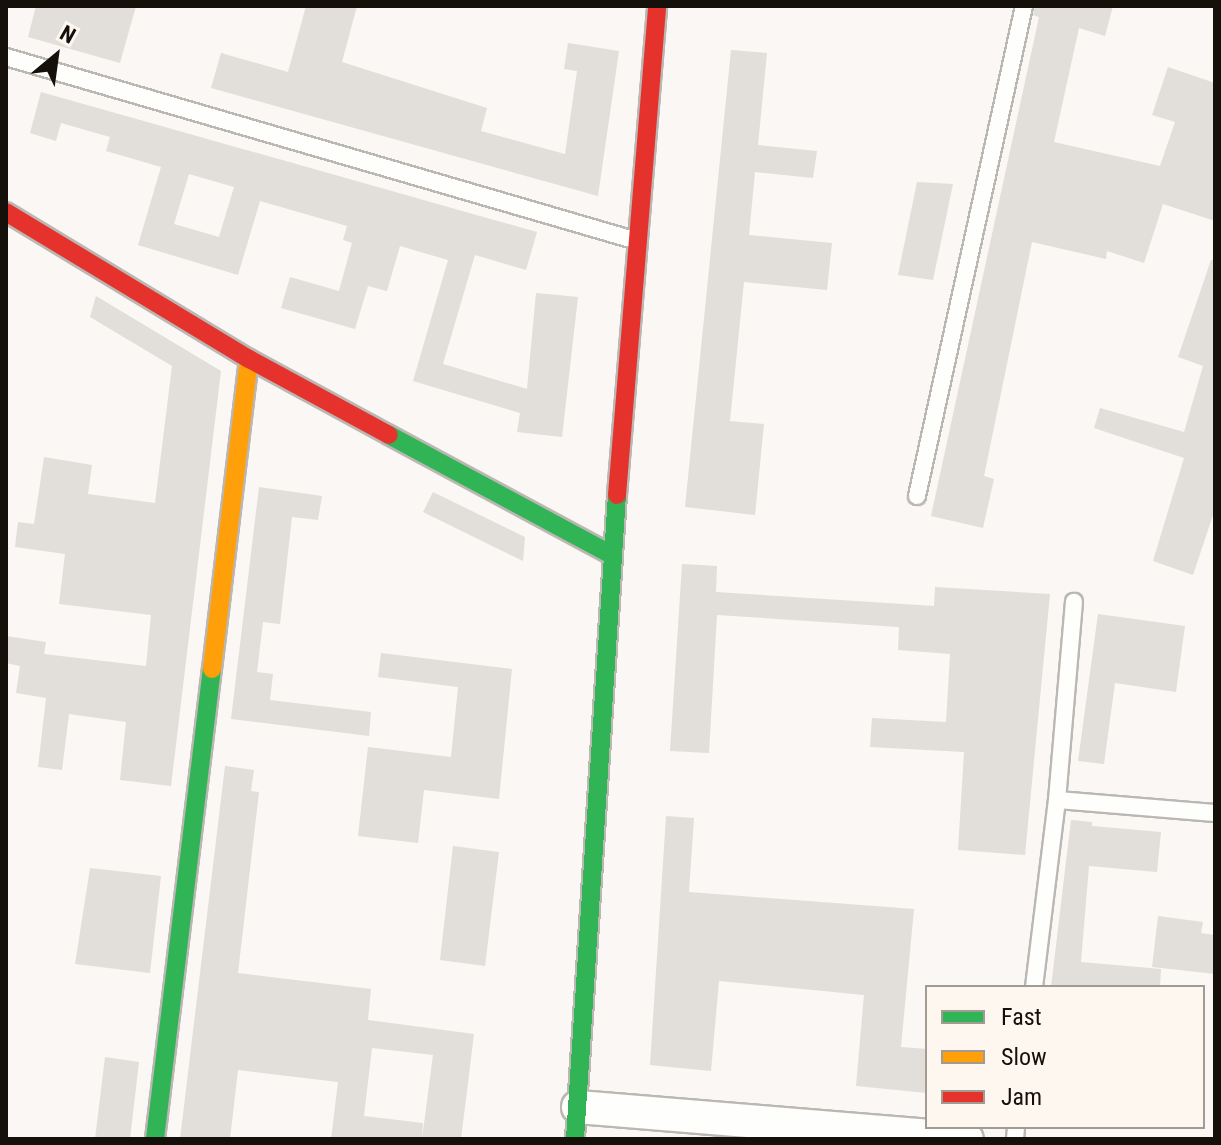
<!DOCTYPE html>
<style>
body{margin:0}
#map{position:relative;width:1221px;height:1145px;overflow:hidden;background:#faf7f4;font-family:"Roboto Condensed",sans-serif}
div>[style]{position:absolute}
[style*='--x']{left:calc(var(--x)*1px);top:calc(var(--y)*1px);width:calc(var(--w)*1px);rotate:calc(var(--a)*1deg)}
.building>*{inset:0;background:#e2ded9}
.roads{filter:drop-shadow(2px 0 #bbb7b3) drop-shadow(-2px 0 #bbb7b3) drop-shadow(0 2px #bbb7b3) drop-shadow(0 -2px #bbb7b3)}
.lane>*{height:16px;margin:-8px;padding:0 8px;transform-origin:8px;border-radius:8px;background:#fefefd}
.street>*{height:32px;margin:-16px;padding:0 16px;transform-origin:16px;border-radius:16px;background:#fefefd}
.fast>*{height:18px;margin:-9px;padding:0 9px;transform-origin:9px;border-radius:9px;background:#30b455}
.slow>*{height:18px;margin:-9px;padding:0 9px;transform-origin:9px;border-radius:9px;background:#ff9f0a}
.jam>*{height:18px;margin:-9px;padding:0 9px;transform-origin:9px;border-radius:9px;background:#e5322d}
span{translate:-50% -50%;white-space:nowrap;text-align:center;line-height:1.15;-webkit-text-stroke:8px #fef7f0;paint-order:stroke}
.frame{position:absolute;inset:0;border:8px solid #15100a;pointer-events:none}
.legend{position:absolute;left:925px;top:985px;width:280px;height:144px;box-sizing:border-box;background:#fef7f0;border:2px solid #a19b94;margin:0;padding:10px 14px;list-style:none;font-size:24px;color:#15100a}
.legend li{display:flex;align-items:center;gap:16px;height:40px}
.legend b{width:40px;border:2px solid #a19b94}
.north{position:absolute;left:16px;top:16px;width:80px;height:80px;-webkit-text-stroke:6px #fef7f0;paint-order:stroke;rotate:29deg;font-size:22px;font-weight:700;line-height:32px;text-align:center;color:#15100a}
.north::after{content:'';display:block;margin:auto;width:28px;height:36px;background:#15100a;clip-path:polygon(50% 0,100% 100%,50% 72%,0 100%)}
</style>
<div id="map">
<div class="building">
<i style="clip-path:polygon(36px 6px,136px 6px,120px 63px,28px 37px)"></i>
<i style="clip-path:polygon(306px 6px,357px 6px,342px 62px,487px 108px,481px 131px,565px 154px,577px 71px,564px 69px,568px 43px,619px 51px,598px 196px,211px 88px,221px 53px,288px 72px)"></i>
<i style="clip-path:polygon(1035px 6px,1113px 6px,1105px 36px,1079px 28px,1054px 142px,1160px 166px,1175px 122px,1152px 115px,1168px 67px,1215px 83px,1215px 221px,1163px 204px,1144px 263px,1107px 251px,1106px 259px,1032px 242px,984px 476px,994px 479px,983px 528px,931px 516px,1039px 17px,1033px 15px)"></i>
<i style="clip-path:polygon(731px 50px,767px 53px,758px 145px,817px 151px,813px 178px,755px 172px,749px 235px,832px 243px,827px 290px,744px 282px,730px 421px,764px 424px,755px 515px,685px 507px)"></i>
<i style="clip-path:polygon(evenodd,41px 92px,537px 232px,526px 270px,475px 255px,443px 364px,527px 389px,536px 293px,578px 297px,562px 437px,517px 432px,520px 413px,413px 381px,448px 260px,400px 246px,387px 291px,368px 286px,355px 329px,281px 308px,290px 277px,339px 291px,352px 243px,343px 240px,347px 226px,260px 201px,238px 275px,138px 245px,161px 167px,106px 151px,110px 137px,61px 123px,56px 141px,30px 133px,41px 92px,189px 174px,234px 187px,219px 237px,174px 224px,189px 174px)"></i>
<i style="clip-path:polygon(917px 182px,953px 184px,933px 280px,898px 275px)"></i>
<i style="clip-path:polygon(1211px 260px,1215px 260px,1215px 509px,1193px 575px,1153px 561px,1184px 458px,1094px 428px,1100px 408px,1184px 432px,1203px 366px,1178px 357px)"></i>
<i style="clip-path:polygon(96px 296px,221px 371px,171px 786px,120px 780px,126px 722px,69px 714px,62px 770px,38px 767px,46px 698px,16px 693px,20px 666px,6px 663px,6px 636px,46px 642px,44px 654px,146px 666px,151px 615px,59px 604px,65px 554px,15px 547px,18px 522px,34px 524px,44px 457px,92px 465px,88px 494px,155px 503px,172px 366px,90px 317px)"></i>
<i style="clip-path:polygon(259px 487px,322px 496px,318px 520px,292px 517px,280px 624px,263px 622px,257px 672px,273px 674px,270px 700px,371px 712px,369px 736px,231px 719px)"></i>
<i style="clip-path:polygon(433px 492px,525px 537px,523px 561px,423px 512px)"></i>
<i style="clip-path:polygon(682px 564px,717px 566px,716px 592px,934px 606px,935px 587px,1050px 594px,1025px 855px,958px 850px,964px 752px,870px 747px,872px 718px,946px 722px,950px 654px,898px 650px,899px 627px,717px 615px,709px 753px,670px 751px)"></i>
<i style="clip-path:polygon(1098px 614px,1185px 626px,1176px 692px,1115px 683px,1104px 764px,1078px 761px)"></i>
<i style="clip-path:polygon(381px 653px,512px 669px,499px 799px,424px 790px,418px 843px,358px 836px,368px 747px,451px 757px,458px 687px,378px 677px)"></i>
<i style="clip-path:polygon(225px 766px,254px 770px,251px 791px,259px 792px,238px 973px,371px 989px,368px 1020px,474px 1034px,461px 1139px,422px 1139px,433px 1055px,372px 1048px,364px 1116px,423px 1123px,422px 1139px,331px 1139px,338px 1082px,238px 1070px,230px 1139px,180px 1139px)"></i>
<i style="clip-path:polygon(666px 816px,694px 818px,689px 892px,914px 909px,901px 1047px,927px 1049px,927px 1093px,856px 1086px,864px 995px,813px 990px,719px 981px,711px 1071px,650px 1065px)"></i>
<i style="clip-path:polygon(1071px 820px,1092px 822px,1092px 826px,1161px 832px,1157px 872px,1089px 866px,1081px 962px,1161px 969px,1160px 987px,1051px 987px)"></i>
<i style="clip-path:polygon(453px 846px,499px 852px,485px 966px,440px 960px)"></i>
<i style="clip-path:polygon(90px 868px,161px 876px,150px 973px,75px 964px)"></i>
<i style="clip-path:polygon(1158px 916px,1203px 922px,1201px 933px,1215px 935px,1215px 974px,1152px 967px)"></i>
<i style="clip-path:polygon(105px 1057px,139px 1062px,130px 1139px,95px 1139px)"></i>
</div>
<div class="roads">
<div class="lane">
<i style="--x:6;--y:57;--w:654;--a:16.25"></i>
<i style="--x:917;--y:496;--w:502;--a:-77.68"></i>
<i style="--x:1057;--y:800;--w:159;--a:4.7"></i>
<i style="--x:1034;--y:987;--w:188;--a:-83"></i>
<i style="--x:1057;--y:800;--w:199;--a:-85.1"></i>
<i style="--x:1015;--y:1139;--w:12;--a:-85"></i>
</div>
<div class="street">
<i style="--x:578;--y:1107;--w:390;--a:4.7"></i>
</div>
<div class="fast">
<i style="--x:389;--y:435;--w:253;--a:28.3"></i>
<i style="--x:155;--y:1139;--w:473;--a:-83.1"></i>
<i style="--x:575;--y:1139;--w:645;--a:-86.27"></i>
</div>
<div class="slow">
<i style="--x:212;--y:669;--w:312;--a:-83.2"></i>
</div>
<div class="jam">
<i style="--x:6;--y:212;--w:284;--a:31.2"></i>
<i style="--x:249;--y:359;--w:159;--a:28.5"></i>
<i style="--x:617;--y:495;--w:491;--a:-85.3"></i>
</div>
</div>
<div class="frame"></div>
<ul class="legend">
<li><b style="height:10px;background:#30b455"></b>Fast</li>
<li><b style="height:10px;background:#ff9f0a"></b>Slow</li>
<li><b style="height:10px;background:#e5322d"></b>Jam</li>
</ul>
<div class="north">N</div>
</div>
